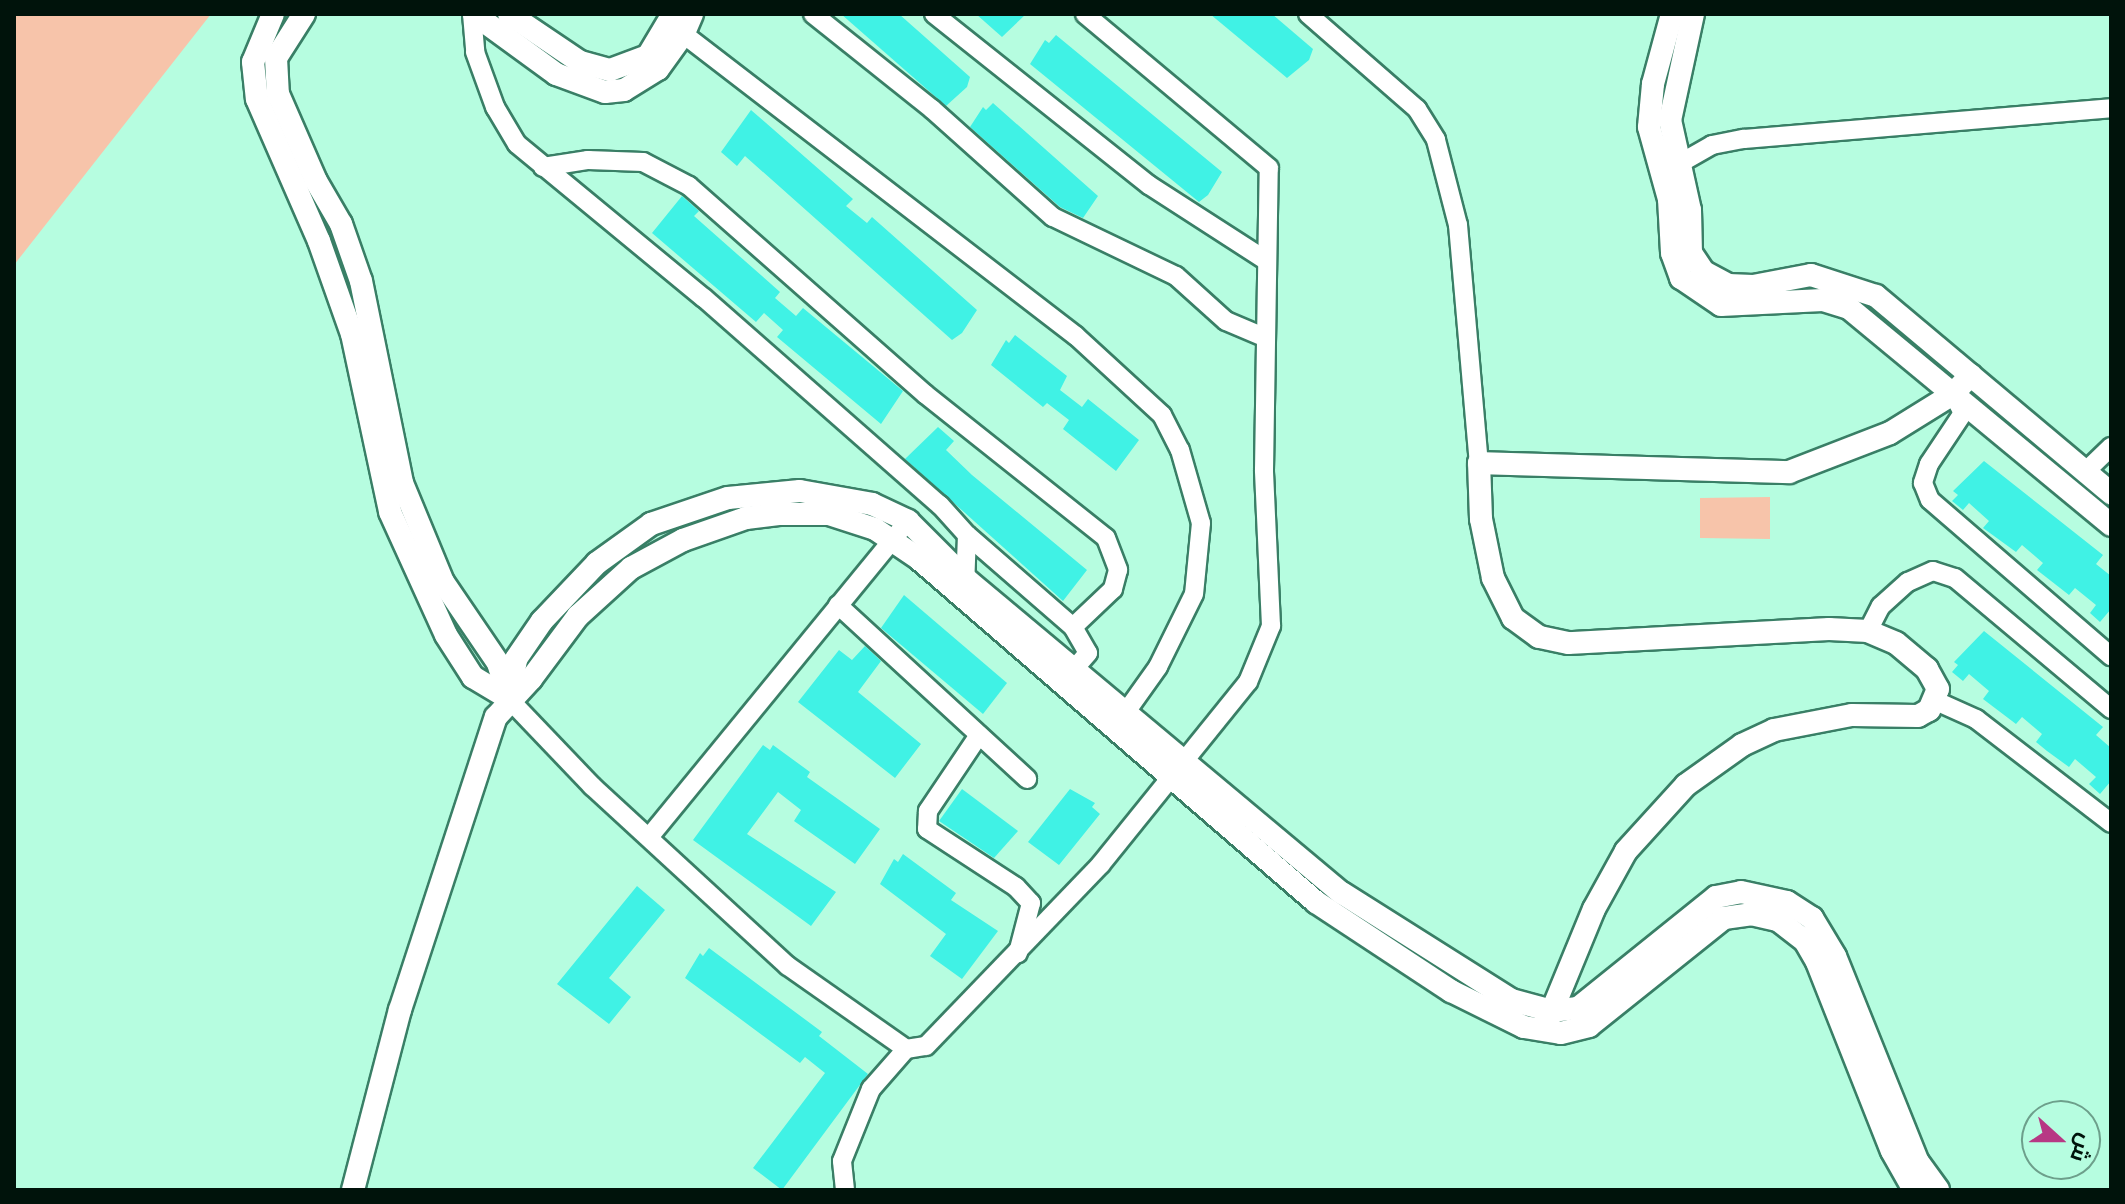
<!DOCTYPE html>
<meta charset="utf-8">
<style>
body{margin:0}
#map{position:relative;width:2125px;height:1204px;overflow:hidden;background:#b6fde0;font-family:"Zilla Slab",Cairo,serif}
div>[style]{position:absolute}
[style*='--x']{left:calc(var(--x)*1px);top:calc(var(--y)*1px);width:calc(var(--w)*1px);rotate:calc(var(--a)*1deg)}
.green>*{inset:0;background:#f7c4aa}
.building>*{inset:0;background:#40f2e5}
.roads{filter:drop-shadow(2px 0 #397f66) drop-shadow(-2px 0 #397f66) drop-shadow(0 2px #397f66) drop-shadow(0 -2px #397f66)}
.minor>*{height:18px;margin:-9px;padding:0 9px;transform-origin:9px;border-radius:9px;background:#fff}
.tertiary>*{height:22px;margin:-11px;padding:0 11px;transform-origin:11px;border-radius:11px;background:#fff}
span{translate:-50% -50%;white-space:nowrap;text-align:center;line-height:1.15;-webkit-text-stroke:8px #b6fde0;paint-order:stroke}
.frame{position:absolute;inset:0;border:16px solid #00130b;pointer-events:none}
.north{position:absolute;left:2021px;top:1100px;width:80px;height:80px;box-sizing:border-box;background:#b6fde0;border:2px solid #6d9f8b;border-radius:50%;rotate:111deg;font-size:22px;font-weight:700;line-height:32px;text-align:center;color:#00130b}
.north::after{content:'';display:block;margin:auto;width:28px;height:36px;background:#b73884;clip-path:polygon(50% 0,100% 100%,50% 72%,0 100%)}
</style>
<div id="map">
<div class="green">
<i style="clip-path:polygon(14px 14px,211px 14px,14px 265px)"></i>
<i style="clip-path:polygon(1770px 497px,1770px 539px,1700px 538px,1700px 498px)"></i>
</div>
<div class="building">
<i style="clip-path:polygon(841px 14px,899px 14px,970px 77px,967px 87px,946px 106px)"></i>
<i style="clip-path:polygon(976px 14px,1026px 14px,1002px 37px)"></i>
<i style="clip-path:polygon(1210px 14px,1272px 14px,1313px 49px,1309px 60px,1287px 78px)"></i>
<i style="clip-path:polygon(1056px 35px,1222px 172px,1208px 195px,1199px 202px,1030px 64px,1045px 40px,1049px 43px)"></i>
<i style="clip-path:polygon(993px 103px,1098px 196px,1083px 218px,1060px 207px,970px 127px,983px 107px,986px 110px)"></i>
<i style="clip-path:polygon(751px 110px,853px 199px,846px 206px,867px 223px,872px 217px,977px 310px,962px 333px,952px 340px,745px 156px,737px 166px,721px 152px)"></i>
<i style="clip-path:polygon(682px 196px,699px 211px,694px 216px,780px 292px,775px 298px,796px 316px,803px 308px,903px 391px,881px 424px,777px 337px,783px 330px,764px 313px,756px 322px,652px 233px)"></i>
<i style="clip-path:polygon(1015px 335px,1067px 376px,1060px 390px,1082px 407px,1088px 399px,1139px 440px,1116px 471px,1063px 429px,1069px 420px,1047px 403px,1043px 407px,991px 365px,1006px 340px,1009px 343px)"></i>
<i style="clip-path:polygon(938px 427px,954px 441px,946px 450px,972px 475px,1087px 570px,1063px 601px,905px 459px)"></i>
<i style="clip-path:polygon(1984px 461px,2103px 555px,2096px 564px,2111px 576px,2111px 609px,2100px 622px,2090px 613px,2096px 605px,2075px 588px,2069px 595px,2037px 570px,2043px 563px,2022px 545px,2016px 552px,1983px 528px,1989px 521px,1969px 503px,1963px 510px,1952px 501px,1958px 495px,1953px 491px)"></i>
<i style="clip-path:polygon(904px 595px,1007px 683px,983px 714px,881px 628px)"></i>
<i style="clip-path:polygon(1984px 631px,2103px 727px,2096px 735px,2111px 748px,2111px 781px,2100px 794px,2089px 784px,2096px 777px,2075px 759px,2069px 767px,2047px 751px,2036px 742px,2042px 734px,2022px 717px,2016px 724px,1983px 699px,1989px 691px,1969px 674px,1963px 681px,1952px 672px,1958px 665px,1954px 662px)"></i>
<i style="clip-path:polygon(865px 646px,881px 661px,858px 692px,921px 744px,895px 778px,798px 702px,839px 650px,852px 660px)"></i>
<i style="clip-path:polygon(763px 745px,770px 750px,773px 745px,810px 772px,807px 777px,880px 829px,855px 864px,794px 821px,801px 810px,778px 792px,747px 834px,836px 892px,811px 926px,693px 840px)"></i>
<i style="clip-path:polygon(962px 789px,1018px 831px,994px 858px,939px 821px)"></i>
<i style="clip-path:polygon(1070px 789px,1095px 803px,1092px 807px,1100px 814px,1059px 865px,1028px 842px)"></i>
<i style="clip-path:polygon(903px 854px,956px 893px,951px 900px,998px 931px,962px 979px,930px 956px,946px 934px,880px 884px,894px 859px,898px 862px)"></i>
<i style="clip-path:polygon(637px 886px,665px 910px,609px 978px,631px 997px,609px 1024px,557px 984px)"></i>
<i style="clip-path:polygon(709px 948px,822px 1032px,819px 1036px,868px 1074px,782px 1190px,753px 1168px,825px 1073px,805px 1057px,800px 1063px,685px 978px,700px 953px,703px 956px)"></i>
</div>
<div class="roads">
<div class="minor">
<i style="--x:472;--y:14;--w:38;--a:85"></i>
<i style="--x:475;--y:52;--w:59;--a:70"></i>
<i style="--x:495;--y:107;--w:43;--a:59.3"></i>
<i style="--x:517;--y:144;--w:242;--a:39.5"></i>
<i style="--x:704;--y:298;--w:314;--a:41.3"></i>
<i style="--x:940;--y:505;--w:40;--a:48"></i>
<i style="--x:967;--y:535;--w:53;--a:92.2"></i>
<i style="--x:813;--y:14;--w:152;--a:38.6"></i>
<i style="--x:932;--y:109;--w:162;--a:41.8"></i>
<i style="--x:1053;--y:217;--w:136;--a:25.6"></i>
<i style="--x:1176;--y:276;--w:67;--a:42"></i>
<i style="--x:1226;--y:321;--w:43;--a:23"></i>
<i style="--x:934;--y:14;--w:275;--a:38.5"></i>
<i style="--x:1149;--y:185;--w:140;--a:32.8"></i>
<i style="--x:1308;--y:14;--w:145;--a:41.1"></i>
<i style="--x:1417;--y:109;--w:36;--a:58"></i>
<i style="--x:1436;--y:140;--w:88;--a:75.5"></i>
<i style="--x:1458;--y:225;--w:239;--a:85"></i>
<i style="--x:673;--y:26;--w:508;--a:37.57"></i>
<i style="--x:1076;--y:336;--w:117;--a:42.6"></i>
<i style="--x:1162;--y:415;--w:39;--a:63"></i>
<i style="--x:1180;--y:450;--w:76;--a:74"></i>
<i style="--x:1201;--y:523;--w:71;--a:95.6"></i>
<i style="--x:1194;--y:594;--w:81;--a:116.3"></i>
<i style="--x:1158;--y:667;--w:69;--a:125.5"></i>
<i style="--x:543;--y:167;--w:46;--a:-8.8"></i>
<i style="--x:588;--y:160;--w:55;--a:2.1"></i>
<i style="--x:643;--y:162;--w:52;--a:27.6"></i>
<i style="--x:689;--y:186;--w:315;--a:41.4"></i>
<i style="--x:925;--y:394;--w:231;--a:38.5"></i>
<i style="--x:1106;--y:538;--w:34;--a:69"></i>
<i style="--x:1118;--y:570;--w:20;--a:105"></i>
<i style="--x:1113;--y:589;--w:55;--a:136.5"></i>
<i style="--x:1073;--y:627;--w:140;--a:-139"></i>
<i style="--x:1670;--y:169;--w:48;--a:-29.7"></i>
<i style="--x:1712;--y:145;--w:33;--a:-11"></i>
<i style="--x:1744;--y:139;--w:368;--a:-4.8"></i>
<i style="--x:1954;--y:396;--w:19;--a:62"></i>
<i style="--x:1963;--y:413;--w:61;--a:123.7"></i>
<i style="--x:1929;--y:464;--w:20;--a:108"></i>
<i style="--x:1923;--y:483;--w:18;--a:68"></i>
<i style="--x:1930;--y:500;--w:239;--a:40.8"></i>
<i style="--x:2086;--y:471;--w:35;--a:-44"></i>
<i style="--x:838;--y:605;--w:257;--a:42.6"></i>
<i style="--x:1073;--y:627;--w:30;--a:60"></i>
<i style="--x:1088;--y:653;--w:18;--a:131"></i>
<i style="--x:1868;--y:631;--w:28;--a:-63"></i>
<i style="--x:1881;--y:606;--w:36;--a:-42"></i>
<i style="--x:1908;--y:582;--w:27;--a:-24"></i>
<i style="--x:1933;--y:571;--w:23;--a:18"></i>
<i style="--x:1955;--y:578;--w:204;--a:40"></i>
<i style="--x:508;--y:698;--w:122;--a:46.3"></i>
<i style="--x:592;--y:786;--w:266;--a:42.6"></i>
<i style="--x:788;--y:966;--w:144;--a:35.1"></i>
<i style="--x:1936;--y:701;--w:44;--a:24.2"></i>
<i style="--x:1976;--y:719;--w:170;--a:37.6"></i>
<i style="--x:979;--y:735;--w:92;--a:123.9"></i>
<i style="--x:928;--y:811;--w:18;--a:93"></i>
<i style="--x:927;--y:829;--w:106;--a:33.1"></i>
<i style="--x:1016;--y:887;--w:22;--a:47"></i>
<i style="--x:1031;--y:903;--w:52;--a:104.6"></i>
<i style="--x:650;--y:836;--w:407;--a:-50.7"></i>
<i style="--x:845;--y:1190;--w:29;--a:-96"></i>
<i style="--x:842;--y:1161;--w:78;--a:-68.1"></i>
<i style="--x:871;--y:1089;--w:53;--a:-48.8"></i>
<i style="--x:906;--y:1049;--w:20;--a:-9"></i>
<i style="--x:926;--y:1046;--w:252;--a:-46.1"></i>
<i style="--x:1101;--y:864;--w:234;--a:-51.1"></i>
<i style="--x:1248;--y:682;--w:61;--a:-67.7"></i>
<i style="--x:1271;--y:626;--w:156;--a:-92.6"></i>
<i style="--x:1264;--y:470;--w:302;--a:-89.1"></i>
<i style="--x:1269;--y:168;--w:240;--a:-140.1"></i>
</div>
<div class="tertiary">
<i style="--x:273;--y:14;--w:52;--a:112.6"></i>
<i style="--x:253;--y:62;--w:37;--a:84"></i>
<i style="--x:257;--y:99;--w:155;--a:66.4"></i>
<i style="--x:319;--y:241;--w:99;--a:70.5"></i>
<i style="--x:352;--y:334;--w:182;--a:77.9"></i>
<i style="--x:390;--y:512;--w:135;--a:65.5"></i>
<i style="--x:446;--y:635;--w:50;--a:57.3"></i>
<i style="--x:473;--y:677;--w:41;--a:31"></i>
<i style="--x:304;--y:14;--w:52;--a:122.5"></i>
<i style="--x:276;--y:58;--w:36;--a:87"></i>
<i style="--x:278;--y:94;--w:95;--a:66.4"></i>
<i style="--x:316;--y:181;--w:50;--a:59.8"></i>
<i style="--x:341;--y:224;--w:60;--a:70.7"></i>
<i style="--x:361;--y:281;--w:206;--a:78.5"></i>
<i style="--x:402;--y:483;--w:107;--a:67.5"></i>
<i style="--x:443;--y:582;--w:98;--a:55.8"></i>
<i style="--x:498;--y:663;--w:31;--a:73"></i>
<i style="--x:474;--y:14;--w:102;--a:36.2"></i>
<i style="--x:556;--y:74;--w:52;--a:20.2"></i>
<i style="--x:605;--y:92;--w:19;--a:-6"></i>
<i style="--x:624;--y:90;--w:40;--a:-32"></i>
<i style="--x:658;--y:69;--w:44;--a:-54.2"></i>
<i style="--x:684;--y:33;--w:21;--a:-67"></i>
<i style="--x:509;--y:14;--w:86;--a:34.1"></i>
<i style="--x:580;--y:62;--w:31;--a:15"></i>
<i style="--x:610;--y:70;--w:40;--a:-20.2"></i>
<i style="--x:648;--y:56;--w:49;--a:-59.2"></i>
<i style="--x:1672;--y:14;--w:73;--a:105.2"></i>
<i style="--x:1653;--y:84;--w:43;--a:95.3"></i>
<i style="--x:1649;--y:127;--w:75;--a:74.5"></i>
<i style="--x:1669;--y:199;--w:54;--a:86.8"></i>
<i style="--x:1672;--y:253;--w:27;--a:70"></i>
<i style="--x:1681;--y:278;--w:48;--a:34"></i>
<i style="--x:1721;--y:305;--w:102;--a:-2.8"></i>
<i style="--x:1823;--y:300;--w:27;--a:17"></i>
<i style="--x:1849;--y:308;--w:340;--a:39.6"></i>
<i style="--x:1693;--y:14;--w:108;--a:102.2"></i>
<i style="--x:1670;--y:120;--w:92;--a:77.5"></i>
<i style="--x:1690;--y:210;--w:43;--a:88.7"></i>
<i style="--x:1691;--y:253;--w:23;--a:56"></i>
<i style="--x:1704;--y:272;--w:27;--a:28"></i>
<i style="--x:1728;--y:285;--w:25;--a:2"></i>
<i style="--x:1753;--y:286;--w:59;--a:-10.7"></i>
<i style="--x:1811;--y:275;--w:68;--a:17.9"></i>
<i style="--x:1876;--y:296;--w:307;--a:40"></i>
<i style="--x:508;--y:698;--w:40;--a:-78"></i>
<i style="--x:516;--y:659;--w:46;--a:-55.6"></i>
<i style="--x:542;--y:621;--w:80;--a:-46.5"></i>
<i style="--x:597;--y:563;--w:67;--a:-35.8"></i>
<i style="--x:651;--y:524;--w:81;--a:-18.7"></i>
<i style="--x:728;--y:498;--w:72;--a:-5.6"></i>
<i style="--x:800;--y:491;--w:73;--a:10.2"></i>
<i style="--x:872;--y:504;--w:40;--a:25"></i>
<i style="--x:908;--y:521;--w:83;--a:45"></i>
<i style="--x:967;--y:580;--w:488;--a:39.9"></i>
<i style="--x:1342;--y:893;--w:200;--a:32.3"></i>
<i style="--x:1511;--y:1000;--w:42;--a:15"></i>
<i style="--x:1552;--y:1011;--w:26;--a:-7"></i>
<i style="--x:1578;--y:1008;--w:177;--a:-38.8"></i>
<i style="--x:1716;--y:897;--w:25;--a:-11"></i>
<i style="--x:1741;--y:892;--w:47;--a:12.3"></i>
<i style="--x:1787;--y:902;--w:30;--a:33"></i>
<i style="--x:1812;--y:918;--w:44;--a:58.8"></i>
<i style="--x:1835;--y:956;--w:222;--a:68.1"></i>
<i style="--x:1918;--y:1162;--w:34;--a:54"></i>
<i style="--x:1547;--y:1023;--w:123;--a:-67.6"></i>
<i style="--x:1594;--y:909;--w:66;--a:-61.1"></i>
<i style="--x:1626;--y:851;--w:89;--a:-47.7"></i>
<i style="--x:1686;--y:785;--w:69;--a:-35.5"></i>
<i style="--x:1742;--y:745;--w:35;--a:-25"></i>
<i style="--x:1774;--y:730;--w:79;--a:-10.9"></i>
<i style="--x:1852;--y:715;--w:66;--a:0.9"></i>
<i style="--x:1918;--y:716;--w:13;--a:-29"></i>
<i style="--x:1929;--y:710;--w:23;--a:-67"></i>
<i style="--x:1938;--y:689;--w:23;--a:-119"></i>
<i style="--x:1927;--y:669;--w:40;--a:-140"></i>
<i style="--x:1896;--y:643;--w:30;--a:-157"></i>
<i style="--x:1868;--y:631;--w:39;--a:-177"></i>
<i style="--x:1829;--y:629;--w:261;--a:176.9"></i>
<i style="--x:1568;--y:643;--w:30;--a:-168"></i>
<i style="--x:1539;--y:637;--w:32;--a:-144"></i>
<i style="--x:1513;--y:618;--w:45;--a:-116.6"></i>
<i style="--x:1493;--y:578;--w:60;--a:-101.5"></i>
<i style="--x:1481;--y:519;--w:56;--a:-92"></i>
<i style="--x:1479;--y:463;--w:310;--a:1.7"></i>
<i style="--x:1789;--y:472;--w:108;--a:-21.1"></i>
<i style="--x:1890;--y:433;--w:74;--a:-31.8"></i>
<i style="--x:1953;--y:394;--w:26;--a:-47"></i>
<i style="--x:353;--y:1190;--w:186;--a:-75.4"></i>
<i style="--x:400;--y:1010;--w:308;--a:-71.9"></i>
<i style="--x:496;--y:717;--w:52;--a:-47.4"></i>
<i style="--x:531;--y:679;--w:79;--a:-53.3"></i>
<i style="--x:578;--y:616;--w:72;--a:-42.2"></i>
<i style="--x:631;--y:568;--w:59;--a:-28.3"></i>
<i style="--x:683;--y:540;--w:67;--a:-19.2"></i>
<i style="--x:746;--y:518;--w:35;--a:-7"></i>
<i style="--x:781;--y:514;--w:48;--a:0"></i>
<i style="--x:829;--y:514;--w:48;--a:18.1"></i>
<i style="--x:875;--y:529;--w:52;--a:34"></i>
<i style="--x:918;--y:558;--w:526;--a:40.84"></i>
<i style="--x:1316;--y:902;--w:162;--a:33.4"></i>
<i style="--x:1451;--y:991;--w:81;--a:26.3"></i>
<i style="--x:1524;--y:1027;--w:37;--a:9"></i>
<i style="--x:1561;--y:1033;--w:29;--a:-14"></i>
<i style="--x:1589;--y:1026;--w:173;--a:-38.7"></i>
<i style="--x:1724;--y:918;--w:27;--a:-8"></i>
<i style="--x:1751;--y:914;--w:28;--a:13"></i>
<i style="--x:1778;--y:920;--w:34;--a:38"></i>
<i style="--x:1805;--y:941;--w:24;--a:60"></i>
<i style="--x:1817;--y:962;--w:203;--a:68.4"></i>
<i style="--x:1892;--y:1151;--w:45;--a:60.6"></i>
</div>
</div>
<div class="frame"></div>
<div class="north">ش</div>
</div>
